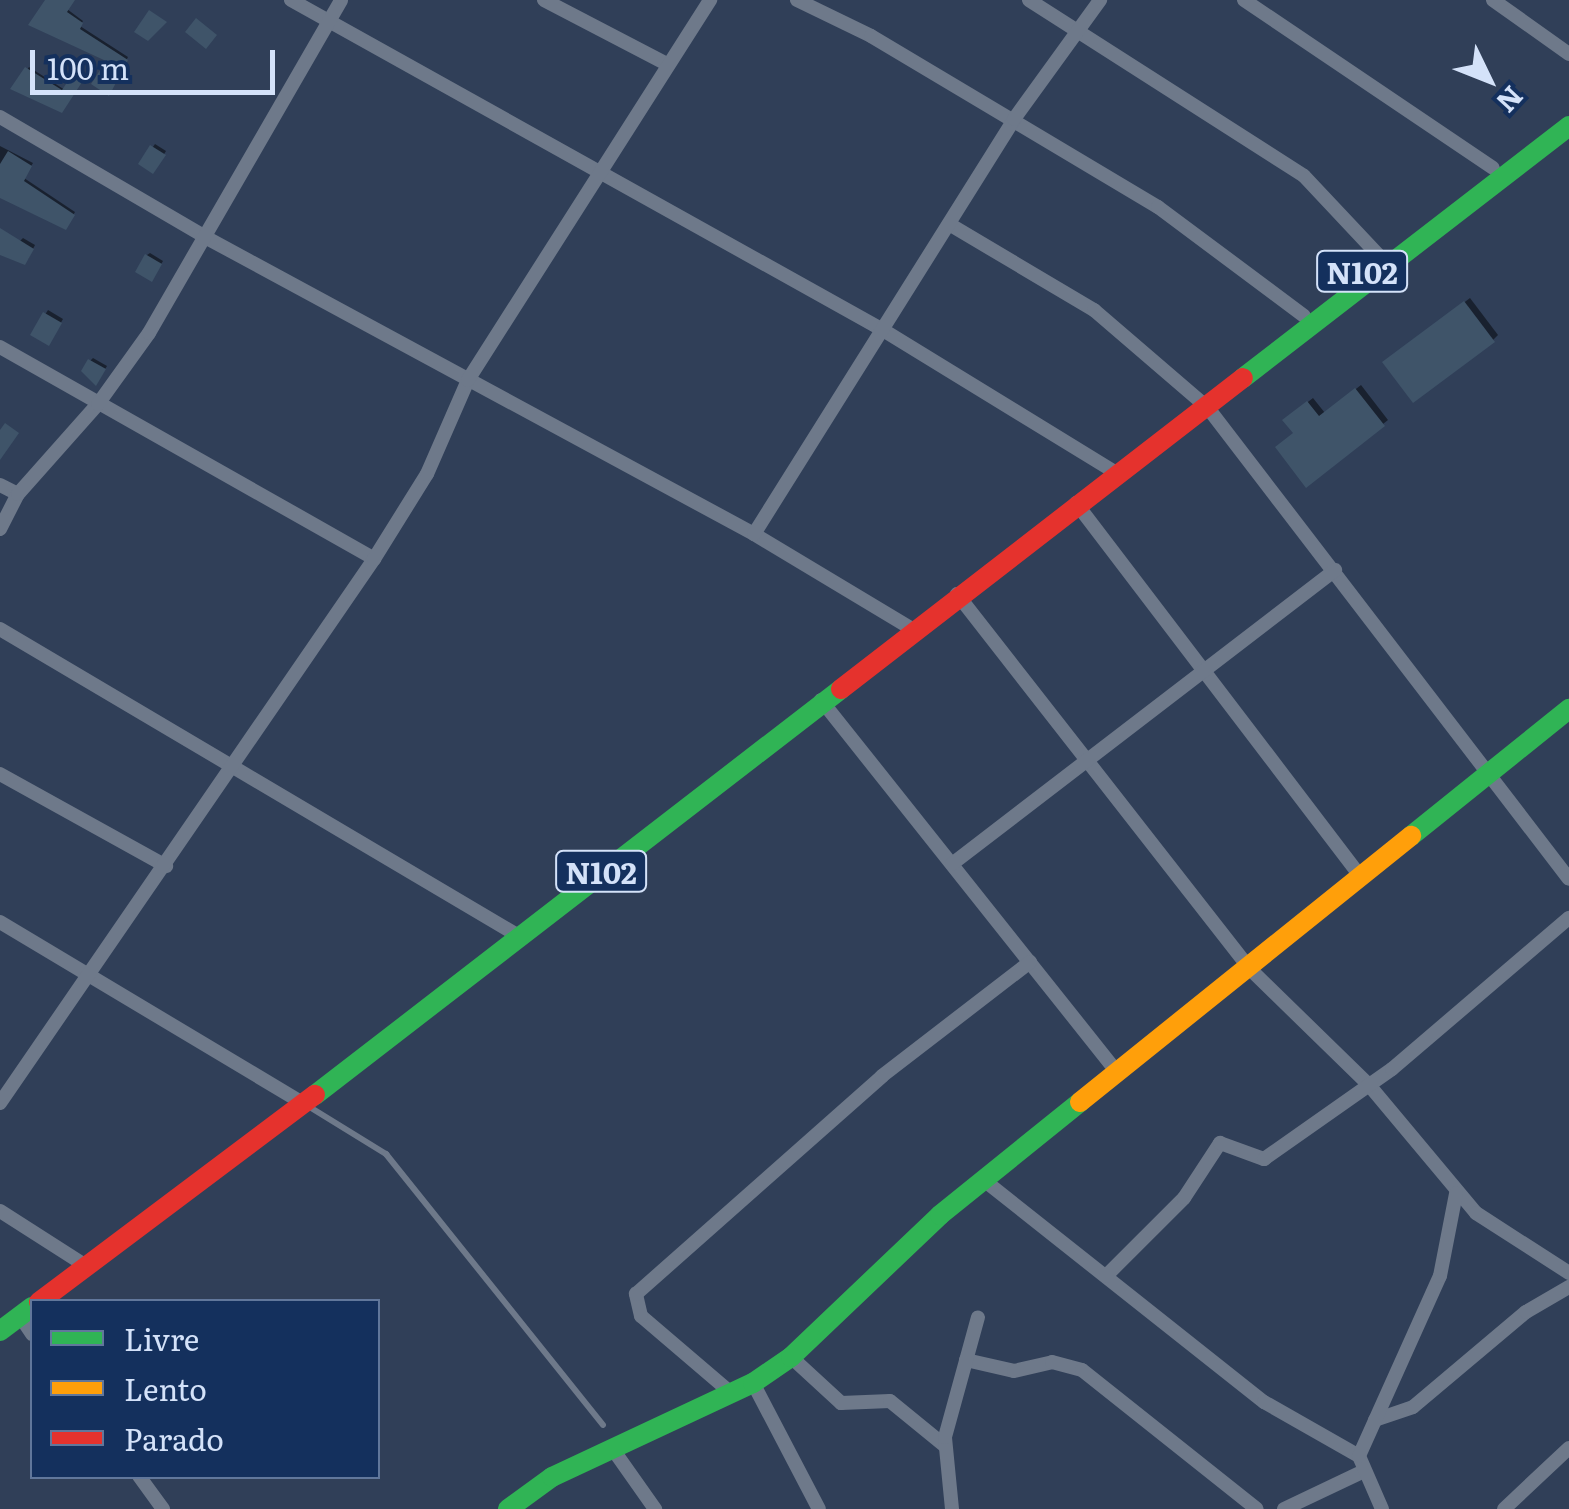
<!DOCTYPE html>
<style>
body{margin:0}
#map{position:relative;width:1569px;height:1509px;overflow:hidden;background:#303f58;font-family:Literata,serif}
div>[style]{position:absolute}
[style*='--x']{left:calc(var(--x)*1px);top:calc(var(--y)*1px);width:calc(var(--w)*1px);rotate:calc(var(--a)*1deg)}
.shadow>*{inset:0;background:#0007}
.building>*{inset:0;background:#3f5469}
.lane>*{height:6px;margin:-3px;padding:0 3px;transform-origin:3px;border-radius:3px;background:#6e798a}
.street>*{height:14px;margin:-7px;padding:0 7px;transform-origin:7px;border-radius:7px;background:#6e798a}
.fast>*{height:20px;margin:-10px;padding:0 10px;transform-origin:10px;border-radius:10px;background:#30b455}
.slow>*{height:20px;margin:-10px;padding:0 10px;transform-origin:10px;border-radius:10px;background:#ff9f0a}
.jam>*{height:20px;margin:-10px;padding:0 10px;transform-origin:10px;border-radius:10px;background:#e5322d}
span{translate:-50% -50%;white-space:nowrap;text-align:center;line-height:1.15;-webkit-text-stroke:8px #14305d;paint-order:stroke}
.shield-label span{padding:2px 8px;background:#14305d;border:2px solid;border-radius:8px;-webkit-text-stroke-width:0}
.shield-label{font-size:30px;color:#d4e2f9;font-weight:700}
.legend{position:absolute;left:30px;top:1299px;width:350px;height:180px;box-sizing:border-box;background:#14305d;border:2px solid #61779b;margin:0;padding:12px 18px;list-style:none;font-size:30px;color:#d4e2f9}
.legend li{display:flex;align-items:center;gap:20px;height:50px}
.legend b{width:50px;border:2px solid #61779b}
.north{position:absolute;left:1439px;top:30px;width:100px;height:100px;-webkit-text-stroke:8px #14305d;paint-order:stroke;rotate:133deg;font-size:28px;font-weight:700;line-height:40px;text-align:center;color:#d4e2f9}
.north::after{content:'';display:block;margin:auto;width:35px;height:45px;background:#d4e2f9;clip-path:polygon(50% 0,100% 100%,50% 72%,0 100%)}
.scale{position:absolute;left:30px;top:50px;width:245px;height:45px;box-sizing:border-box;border:5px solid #d4e2f9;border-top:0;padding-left:12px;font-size:30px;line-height:35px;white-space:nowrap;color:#d4e2f9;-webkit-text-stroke:8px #14305d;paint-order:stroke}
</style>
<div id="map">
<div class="shadow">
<i style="clip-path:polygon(54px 0,73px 0,67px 9px,83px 21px,80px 26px,128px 57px,111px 91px,110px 60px,36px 27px)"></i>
<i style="clip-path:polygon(29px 67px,65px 90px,78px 71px,84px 76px,64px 108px,14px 88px)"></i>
<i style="clip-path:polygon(155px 144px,166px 151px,155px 168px,141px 164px)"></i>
<i style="clip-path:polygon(0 146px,33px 163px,24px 178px,75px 212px,68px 224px,0 180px)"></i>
<i style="clip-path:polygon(23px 238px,35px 245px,28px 259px,20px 241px)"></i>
<i style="clip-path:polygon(150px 253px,163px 261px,154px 276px,147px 255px)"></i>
<i style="clip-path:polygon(1470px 298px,1498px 335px,1493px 340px,1391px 358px)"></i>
<i style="clip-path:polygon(48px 310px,63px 319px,51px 340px,33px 334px)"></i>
<i style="clip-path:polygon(93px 358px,107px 366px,98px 381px,90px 361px)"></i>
<i style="clip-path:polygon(1361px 385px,1388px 420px,1383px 424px,1296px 433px,1291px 415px,1313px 398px,1325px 413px)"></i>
</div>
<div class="building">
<i style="clip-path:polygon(45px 0,75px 0,67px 12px,83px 23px,80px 29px,128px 60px,109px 96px,91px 84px,106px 61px,28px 25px)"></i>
<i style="clip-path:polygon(149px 10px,167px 22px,148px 41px,134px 32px)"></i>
<i style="clip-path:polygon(196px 18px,217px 35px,206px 49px,185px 32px)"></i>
<i style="clip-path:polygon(25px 67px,62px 90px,74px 72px,84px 79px,62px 113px,10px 89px)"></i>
<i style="clip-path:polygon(150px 145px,166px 155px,153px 174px,138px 164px)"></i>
<i style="clip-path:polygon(8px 151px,32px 166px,24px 181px,75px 215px,66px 230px,0 198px,0 164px)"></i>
<i style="clip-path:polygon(0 228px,34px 249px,25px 265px,0 255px)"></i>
<i style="clip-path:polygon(145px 254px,162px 264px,152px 282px,135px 272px)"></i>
<i style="clip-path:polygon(1464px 301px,1495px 342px,1413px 403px,1382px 362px)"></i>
<i style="clip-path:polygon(43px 312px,62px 323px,49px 346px,30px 335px)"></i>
<i style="clip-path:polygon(88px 359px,106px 369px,96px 386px,81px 371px)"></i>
<i style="clip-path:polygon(1355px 388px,1385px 426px,1306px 488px,1275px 447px,1293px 433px,1282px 420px,1307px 401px,1319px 416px)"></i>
<i style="clip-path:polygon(5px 423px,19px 433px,0 460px,0 430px)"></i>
</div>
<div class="lane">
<i style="--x:308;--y:1106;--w:92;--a:31.6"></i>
<i style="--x:386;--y:1154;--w:347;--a:51.3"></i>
</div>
<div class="street">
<i style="--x:291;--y:0;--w:678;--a:29.14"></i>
<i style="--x:883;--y:330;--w:273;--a:31.5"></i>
<i style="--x:544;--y:0;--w:139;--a:27.5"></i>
<i style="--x:797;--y:0;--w:82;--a:25.9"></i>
<i style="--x:871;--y:36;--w:334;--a:30.8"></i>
<i style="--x:1158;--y:207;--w:182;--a:36.7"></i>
<i style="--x:1029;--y:0;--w:326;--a:32.6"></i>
<i style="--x:1304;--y:176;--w:111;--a:46.8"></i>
<i style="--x:1244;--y:0;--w:300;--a:34"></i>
<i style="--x:1493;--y:0;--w:93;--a:35.4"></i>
<i style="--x:0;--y:117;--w:238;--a:30.3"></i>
<i style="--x:205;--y:237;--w:624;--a:28.41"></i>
<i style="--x:754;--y:534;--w:184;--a:31"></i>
<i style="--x:949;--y:224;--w:169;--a:30.7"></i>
<i style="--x:1094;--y:310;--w:150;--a:40.7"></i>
<i style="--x:1208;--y:408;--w:593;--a:52.53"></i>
<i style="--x:0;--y:347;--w:430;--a:29.5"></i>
<i style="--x:0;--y:485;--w:20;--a:27"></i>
<i style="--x:1076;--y:503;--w:470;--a:52.7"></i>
<i style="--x:0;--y:529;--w:39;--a:-63"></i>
<i style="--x:18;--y:494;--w:120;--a:-48.4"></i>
<i style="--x:98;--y:404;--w:87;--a:-54.3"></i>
<i style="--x:149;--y:333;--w:384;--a:-60"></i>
<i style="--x:754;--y:534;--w:490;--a:-57.9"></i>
<i style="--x:1014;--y:119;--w:147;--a:-54.1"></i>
<i style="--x:957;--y:594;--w:474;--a:52"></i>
<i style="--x:1249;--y:968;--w:168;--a:44.3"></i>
<i style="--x:1369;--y:1085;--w:167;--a:50.1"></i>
<i style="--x:1476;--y:1213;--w:111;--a:32.8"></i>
<i style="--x:0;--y:629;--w:601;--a:30.62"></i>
<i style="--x:821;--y:700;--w:478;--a:51.5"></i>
<i style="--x:0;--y:774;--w:190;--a:29"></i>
<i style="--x:952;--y:864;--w:483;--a:-37.5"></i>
<i style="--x:0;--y:922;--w:354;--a:30.9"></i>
<i style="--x:0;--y:1103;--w:660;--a:-55.49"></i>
<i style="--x:374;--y:559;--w:100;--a:-58.1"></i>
<i style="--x:427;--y:474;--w:103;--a:-66.4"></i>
<i style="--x:468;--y:380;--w:451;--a:-57.5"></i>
<i style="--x:985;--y:1181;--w:356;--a:38.4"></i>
<i style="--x:1264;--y:1402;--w:109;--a:29.6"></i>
<i style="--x:0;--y:1211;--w:102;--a:32.6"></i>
<i style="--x:1106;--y:1276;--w:110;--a:-45"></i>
<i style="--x:1184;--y:1198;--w:66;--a:-56.8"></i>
<i style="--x:1220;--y:1143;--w:47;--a:20"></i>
<i style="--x:1264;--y:1159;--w:156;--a:-35.1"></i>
<i style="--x:1392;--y:1069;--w:233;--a:-40.5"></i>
<i style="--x:20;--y:1316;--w:22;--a:56"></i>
<i style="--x:791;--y:1357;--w:68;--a:42.6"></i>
<i style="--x:841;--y:1403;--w:49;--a:-2.3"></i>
<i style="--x:890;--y:1401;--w:70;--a:39.2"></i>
<i style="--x:966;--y:1360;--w:49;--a:12.9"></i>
<i style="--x:1014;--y:1371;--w:39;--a:-13"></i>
<i style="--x:1052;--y:1362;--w:31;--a:15"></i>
<i style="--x:1082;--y:1370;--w:223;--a:38.5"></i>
<i style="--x:753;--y:1383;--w:142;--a:62.4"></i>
<i style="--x:730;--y:1392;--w:117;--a:-139.5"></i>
<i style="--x:641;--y:1316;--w:23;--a:-103"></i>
<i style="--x:636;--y:1294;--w:329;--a:-41.5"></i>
<i style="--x:882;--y:1076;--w:187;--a:-37.6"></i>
<i style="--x:1375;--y:1420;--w:40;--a:-18.9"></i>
<i style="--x:1413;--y:1407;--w:148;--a:-40.1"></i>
<i style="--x:1526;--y:1312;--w:50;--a:-30.2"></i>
<i style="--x:612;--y:1448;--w:75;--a:54.8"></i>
<i style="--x:139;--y:1476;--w:41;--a:54"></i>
<i style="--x:952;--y:1509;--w:72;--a:-95.6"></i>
<i style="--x:945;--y:1437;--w:124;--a:-74.6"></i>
<i style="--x:1284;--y:1509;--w:86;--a:-25.4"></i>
<i style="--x:1382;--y:1509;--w:58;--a:-113.5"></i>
<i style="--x:1359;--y:1456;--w:197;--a:-65.8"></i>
<i style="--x:1440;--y:1276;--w:84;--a:-79"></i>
<i style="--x:1504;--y:1509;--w:89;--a:-43.2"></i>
</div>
<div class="fast">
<i style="--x:1243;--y:378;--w:412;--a:-37.7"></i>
<i style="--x:1411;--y:836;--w:203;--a:-38.8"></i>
<i style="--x:315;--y:1095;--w:664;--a:-37.66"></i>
<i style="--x:0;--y:1331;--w:40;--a:-37"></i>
<i style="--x:508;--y:1509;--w:54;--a:-36"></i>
<i style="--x:552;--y:1477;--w:222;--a:-25.1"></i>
<i style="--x:753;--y:1383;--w:46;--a:-34.4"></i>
<i style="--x:791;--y:1357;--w:206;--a:-43.6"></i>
<i style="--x:940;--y:1215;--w:180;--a:-38.9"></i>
</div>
<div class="slow">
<i style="--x:1080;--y:1102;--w:425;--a:-38.8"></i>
</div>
<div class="jam">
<i style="--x:841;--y:689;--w:508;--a:-37.73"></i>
<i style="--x:39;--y:1302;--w:345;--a:-36.9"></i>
</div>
<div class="shield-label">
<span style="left:1362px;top:271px">N102</span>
<span style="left:601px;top:871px">N102</span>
</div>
<ul class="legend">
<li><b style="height:12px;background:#30b455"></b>Livre</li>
<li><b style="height:12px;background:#ff9f0a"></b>Lento</li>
<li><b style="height:12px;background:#e5322d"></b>Parado</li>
</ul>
<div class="north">N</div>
<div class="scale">100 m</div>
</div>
